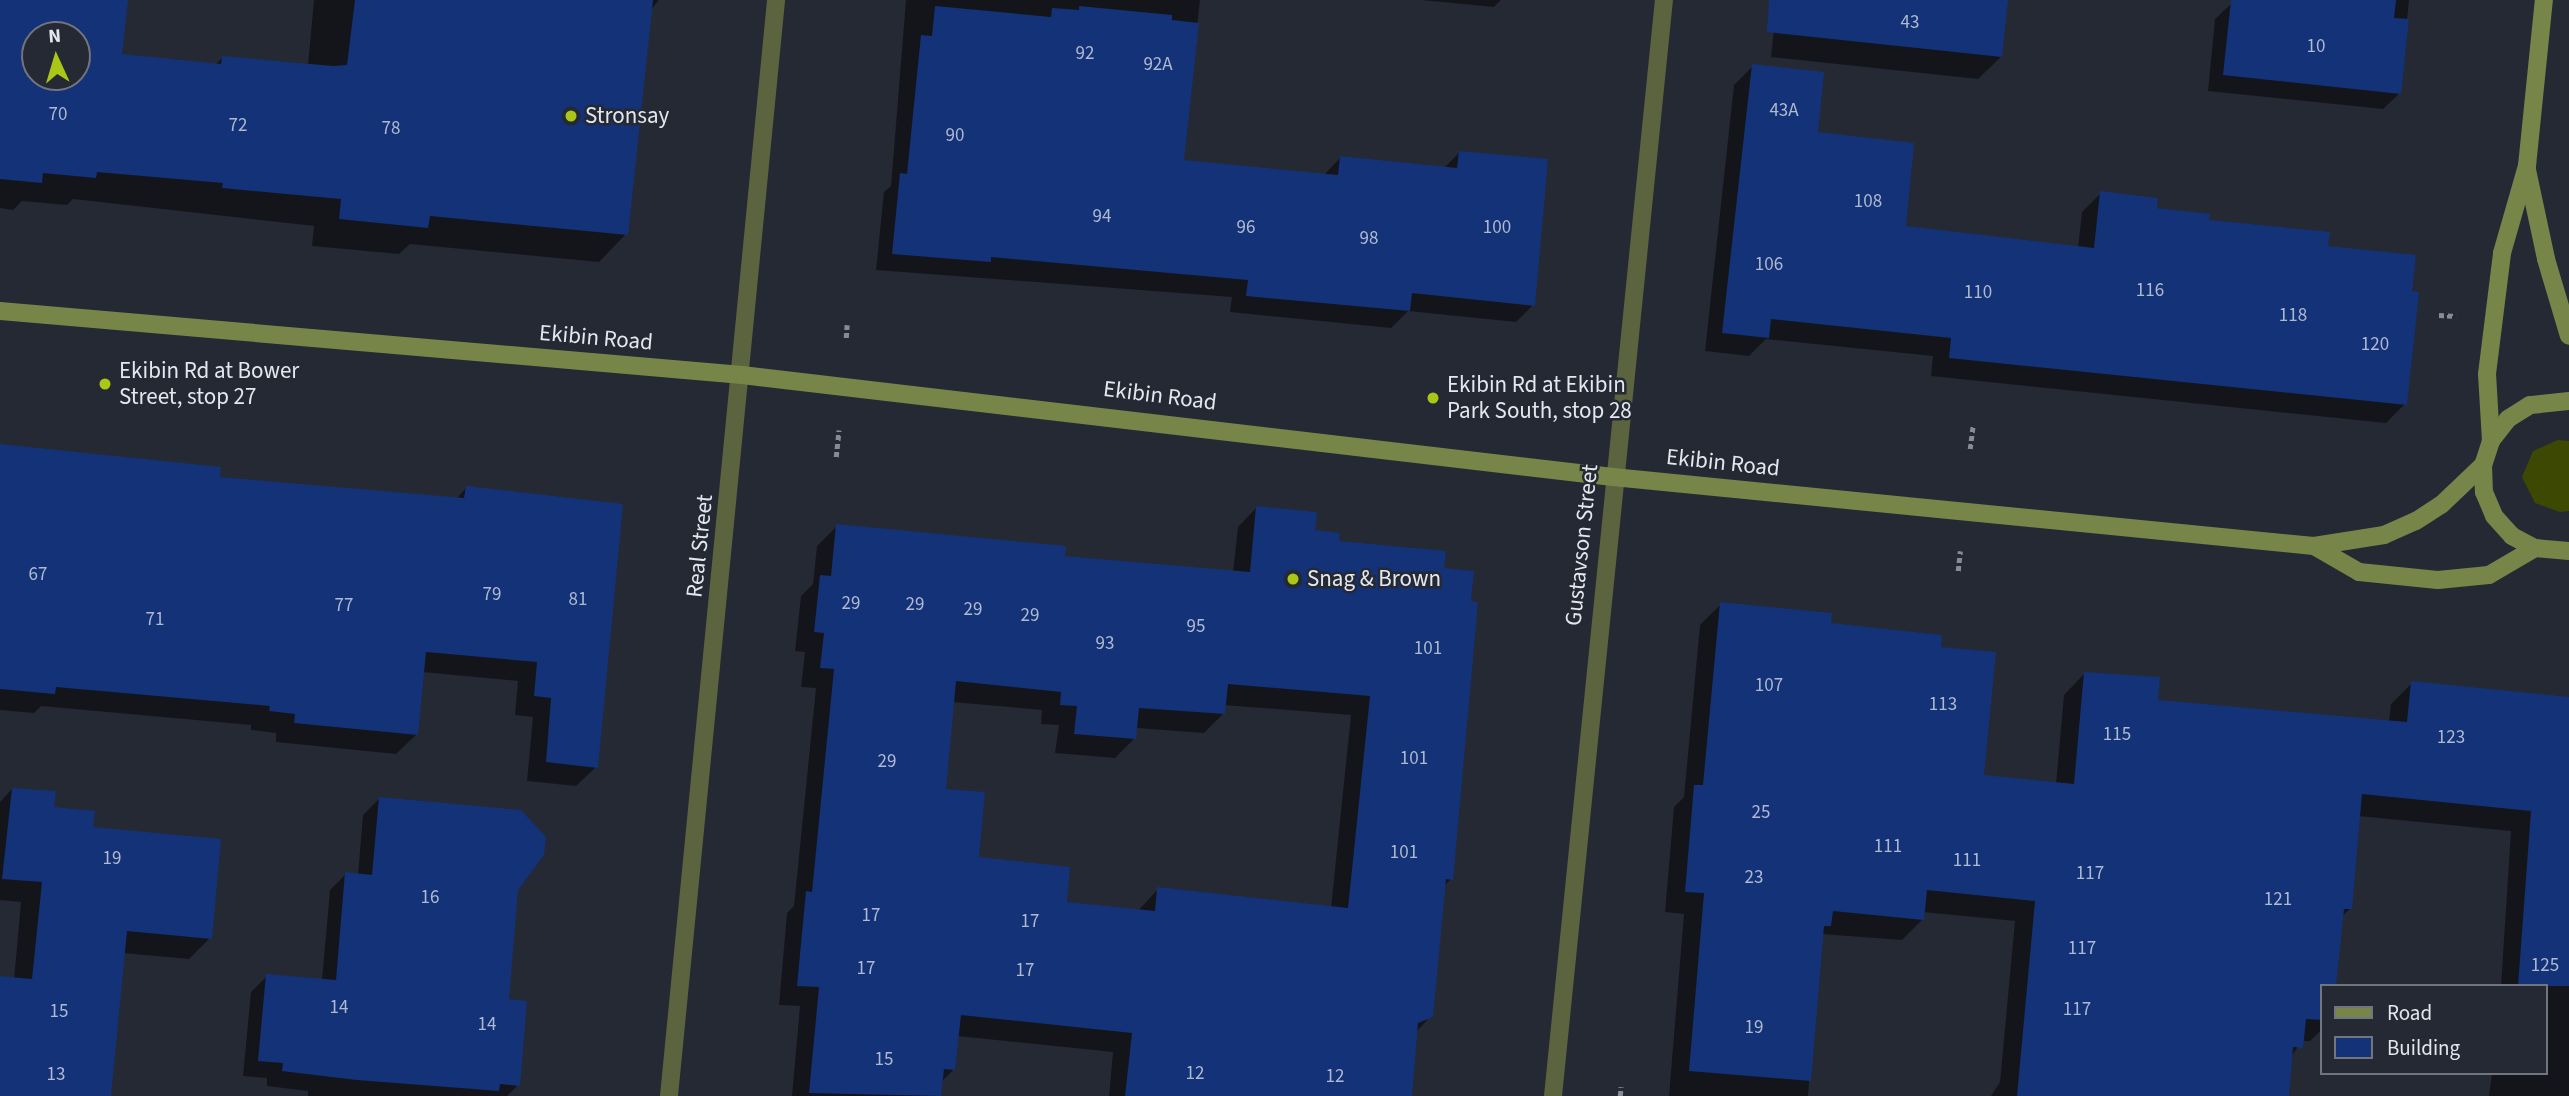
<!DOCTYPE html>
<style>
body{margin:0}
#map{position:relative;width:2569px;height:1096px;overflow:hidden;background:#242934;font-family:"Source Sans 3",sans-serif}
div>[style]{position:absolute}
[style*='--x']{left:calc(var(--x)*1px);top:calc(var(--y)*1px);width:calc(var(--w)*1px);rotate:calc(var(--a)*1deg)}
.green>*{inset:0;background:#3d4902}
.shadow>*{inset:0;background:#0007}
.building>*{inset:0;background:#143278}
.path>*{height:4.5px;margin-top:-2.25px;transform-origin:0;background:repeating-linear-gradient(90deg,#878b94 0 5px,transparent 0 8.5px)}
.street>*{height:18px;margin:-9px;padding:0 9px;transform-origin:9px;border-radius:9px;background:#5b643f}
.secondary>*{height:18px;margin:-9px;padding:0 9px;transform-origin:9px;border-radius:9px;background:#778549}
.dots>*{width:19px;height:19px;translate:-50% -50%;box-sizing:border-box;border:4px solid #242934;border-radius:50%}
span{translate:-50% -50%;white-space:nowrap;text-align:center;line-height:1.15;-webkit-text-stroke:5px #242934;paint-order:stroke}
.number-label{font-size:19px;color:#afbad0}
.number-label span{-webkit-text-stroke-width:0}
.poi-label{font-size:23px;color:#e3e7ee}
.left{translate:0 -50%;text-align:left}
.street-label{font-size:23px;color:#e3e7ee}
.legend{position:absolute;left:2320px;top:984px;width:228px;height:91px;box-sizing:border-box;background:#242934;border:2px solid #70757e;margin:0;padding:9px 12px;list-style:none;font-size:21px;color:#e3e7ee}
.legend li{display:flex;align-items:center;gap:14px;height:35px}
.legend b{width:35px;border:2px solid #70757e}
.north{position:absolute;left:21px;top:21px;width:70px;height:70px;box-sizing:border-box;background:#242934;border:2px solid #70757e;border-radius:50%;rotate:356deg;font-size:19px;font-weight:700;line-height:28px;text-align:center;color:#e3e7ee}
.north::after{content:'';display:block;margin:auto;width:24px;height:32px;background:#aac717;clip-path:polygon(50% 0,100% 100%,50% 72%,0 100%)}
</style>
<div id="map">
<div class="green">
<i style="clip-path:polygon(2558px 440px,2569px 441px,2569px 511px,2560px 512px,2535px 503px,2522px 477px,2533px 451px)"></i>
</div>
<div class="shadow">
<i style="clip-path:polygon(evenodd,0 0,126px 0,121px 56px,215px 65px,222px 58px,308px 65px,314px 0,659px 0,650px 11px,626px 234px,599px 262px,410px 244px,399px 254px,312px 246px,314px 226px,73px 199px,67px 205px,22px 201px,13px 210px,0 208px,0 0,35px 35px,77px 35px,77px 77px,35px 77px,35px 35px)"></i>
<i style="clip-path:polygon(906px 0,1200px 0,1182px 162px,1323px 176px,1340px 158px,1443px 169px,1459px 153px,1533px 305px,1516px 322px,1408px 311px,1391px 328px,1230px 312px,1232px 297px,876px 270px,884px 192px,891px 186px)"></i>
<i style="clip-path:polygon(1421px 0,1501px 0,1494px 7px)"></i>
<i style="clip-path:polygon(1777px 0,2007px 0,2001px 57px,1978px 79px,1771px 57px)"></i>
<i style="clip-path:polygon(2282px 0,2409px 0,2400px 93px,2383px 109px,2208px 91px,2215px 19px,2232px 3px)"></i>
<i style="clip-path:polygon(1753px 66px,1904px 228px,2078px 248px,2082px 212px,2101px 193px,2207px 221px,2405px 404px,2386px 423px,1931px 376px,1933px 356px,1766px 339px,1749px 356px,1705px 351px,1734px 85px)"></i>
<i style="clip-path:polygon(0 447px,218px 479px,456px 499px,466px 488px,596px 767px,576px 786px,527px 781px,533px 717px,515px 715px,518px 681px,422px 672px,416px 735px,396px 754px,276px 742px,276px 733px,251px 730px,251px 725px,41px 706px,34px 713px,0 710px)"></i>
<i style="clip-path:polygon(evenodd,1257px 507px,1337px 542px,1442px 570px,1451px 879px,1444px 886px,1431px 1016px,1416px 1032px,1410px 1096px,1109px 1096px,1113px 1052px,957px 1036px,954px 1069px,941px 1082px,940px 1096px,792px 1096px,800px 1006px,779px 1005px,787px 913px,794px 906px,816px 688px,801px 687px,805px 652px,795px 651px,801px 596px,813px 584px,817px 546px,837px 526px,1063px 558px,1233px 572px,1238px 527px,1257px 507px,952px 702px,1042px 710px,1041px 724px,1059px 725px,1055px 753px,1115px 758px,1135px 738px,1136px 728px,1204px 733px,1223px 714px,1224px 705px,1351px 715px,1331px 908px,1158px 889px,1138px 911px,1065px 904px,978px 859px,944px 791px,952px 702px)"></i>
<i style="clip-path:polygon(1721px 604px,1939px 649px,1982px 777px,2056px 784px,2064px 695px,2084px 674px,2156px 702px,2389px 722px,2391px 704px,2412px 683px,2569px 729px,2569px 1096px,2489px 1096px,2492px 1073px,2546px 1073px,2546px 986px,2501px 986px,2511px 831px,2358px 816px,2350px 909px,2341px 917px,2322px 986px,2322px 1029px,2310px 1041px,2302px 1041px,2291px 1057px,2287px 1096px,1991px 1096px,2000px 1082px,2015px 921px,1923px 912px,1923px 919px,1902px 940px,1821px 934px,1808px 1096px,1669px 1096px,1684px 914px,1665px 912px,1674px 807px,1684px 797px,1700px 625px)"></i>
<i style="clip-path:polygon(12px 789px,91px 828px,210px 938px,189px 959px,123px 953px,109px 1096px,0 1096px,0 978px,14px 980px,21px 902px,0 900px,0 802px)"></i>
<i style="clip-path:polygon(379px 799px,517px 890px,507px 1001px,518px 1085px,507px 1096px,308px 1096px,308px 1091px,267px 1086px,267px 1078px,243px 1076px,251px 992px,267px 976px,322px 980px,330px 890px,346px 874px,358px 875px,363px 815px)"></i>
</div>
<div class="building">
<i style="clip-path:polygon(evenodd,0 0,128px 0,122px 54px,221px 64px,222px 56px,333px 66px,347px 65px,355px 0,653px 0,628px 235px,430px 216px,428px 228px,339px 219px,341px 199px,222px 188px,223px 183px,97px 172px,96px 178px,43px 173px,42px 183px,0 179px,0 0,35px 35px,77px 35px,77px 77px,35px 77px,35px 35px)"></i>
<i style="clip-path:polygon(1769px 0,2008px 0,2002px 57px,1767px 32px)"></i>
<i style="clip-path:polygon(2231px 0,2396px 0,2394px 18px,2409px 19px,2401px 94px,2223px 75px)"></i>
<i style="clip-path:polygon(935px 6px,1051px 17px,1052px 8px,1079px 10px,1079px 6px,1172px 15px,1172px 20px,1199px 23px,1184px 160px,1338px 175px,1340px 156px,1457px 168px,1459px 151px,1548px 159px,1535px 306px,1412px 293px,1410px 311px,1246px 296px,1248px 280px,991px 257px,991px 262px,892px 254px,900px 173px,907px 174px,921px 35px,932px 36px)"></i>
<i style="clip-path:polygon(1752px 64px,1824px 72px,1818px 132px,1914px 143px,1906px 226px,2094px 248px,2100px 191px,2158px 198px,2157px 208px,2210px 214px,2209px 220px,2330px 232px,2328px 246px,2416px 255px,2412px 291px,2419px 292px,2407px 405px,1949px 358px,1951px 338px,1771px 319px,1769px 338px,1722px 333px)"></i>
<i style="clip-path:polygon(0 444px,221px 467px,220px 477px,464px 498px,466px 486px,623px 504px,598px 768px,546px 762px,551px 698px,534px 696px,537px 662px,426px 652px,418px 735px,294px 723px,295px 714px,269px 711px,270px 706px,56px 687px,55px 694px,0 689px)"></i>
<i style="clip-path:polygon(evenodd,1256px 506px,1317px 512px,1315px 530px,1340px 533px,1339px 541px,1446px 551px,1444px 568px,1474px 571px,1471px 601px,1478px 602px,1453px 880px,1446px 879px,1433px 1017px,1418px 1023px,1412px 1096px,1125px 1096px,1132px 1033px,961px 1015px,955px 1070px,944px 1069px,941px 1096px,809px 1093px,819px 987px,797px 986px,806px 891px,812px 892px,834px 669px,820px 668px,824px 633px,814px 632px,820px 575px,831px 576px,836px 524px,1066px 546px,1065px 556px,1250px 572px,1256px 506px,956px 681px,1061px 692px,1060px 705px,1077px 706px,1074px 734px,1136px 739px,1139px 708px,1225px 714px,1228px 684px,1370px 696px,1348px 908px,1157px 887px,1155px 911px,1067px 902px,1070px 867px,979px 857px,985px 792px,946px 789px,956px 681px)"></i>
<i style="clip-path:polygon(1720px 602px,1832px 613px,1831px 623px,1942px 635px,1941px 647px,1996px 652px,1984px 775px,2074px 784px,2084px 672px,2160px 677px,2158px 700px,2407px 722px,2411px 681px,2569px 697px,2569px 986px,2518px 986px,2531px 811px,2362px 794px,2352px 909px,2344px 909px,2336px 986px,2322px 986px,2322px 1020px,2306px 1019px,2303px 1048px,2293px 1047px,2289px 1096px,2017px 1096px,2035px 901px,1927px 890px,1924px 920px,1833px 911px,1831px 926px,1824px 926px,1811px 1081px,1689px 1071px,1704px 893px,1685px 892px,1694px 785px,1703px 785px)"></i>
<i style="clip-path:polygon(12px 788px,56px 791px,54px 807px,95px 811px,93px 827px,221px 839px,212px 939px,127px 931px,111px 1096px,0 1096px,0 976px,32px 979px,42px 882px,2px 879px)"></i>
<i style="clip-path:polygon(379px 797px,521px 810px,546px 837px,544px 855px,518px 890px,509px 999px,527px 1001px,520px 1086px,500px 1084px,499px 1091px,357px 1080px,282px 1071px,283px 1063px,258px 1061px,266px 974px,336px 980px,345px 872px,372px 875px)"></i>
</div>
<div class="path">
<i style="--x:2439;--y:315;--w:17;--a:3"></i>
<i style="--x:846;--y:338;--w:13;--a:-86"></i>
<i style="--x:1970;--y:449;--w:24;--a:-83"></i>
<i style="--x:836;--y:457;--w:27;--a:-84"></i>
<i style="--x:1958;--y:571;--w:20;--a:-84"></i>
<i style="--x:1620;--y:1096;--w:9;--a:-84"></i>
</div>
<div class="street">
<i style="--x:669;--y:1096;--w:1101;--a:-84.42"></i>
<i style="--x:1553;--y:1096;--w:1102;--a:-84.22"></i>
</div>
<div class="secondary">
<i style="--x:2527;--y:170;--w:91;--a:77.9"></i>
<i style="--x:2546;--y:259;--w:80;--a:73.4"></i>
<i style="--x:0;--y:311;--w:745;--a:4.93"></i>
<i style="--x:742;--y:375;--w:877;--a:6.68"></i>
<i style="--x:1613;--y:477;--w:704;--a:5.62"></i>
<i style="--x:2314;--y:546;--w:71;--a:-8.9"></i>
<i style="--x:2384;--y:535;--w:35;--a:-24"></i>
<i style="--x:2416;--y:521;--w:30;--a:-33"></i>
<i style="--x:2441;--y:505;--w:58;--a:-43.6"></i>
<i style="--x:2569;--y:401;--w:39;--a:174"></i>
<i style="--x:2530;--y:405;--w:26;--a:148"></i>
<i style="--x:2508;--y:419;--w:28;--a:128"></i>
<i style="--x:2491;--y:441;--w:25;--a:108"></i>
<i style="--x:2483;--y:465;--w:27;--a:88"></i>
<i style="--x:2484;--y:492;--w:26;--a:67"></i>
<i style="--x:2494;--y:516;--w:27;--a:48"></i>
<i style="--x:2512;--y:536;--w:26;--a:28"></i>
<i style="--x:2535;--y:548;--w:34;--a:5"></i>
<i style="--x:2491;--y:441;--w:67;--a:-93.4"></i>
<i style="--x:2487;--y:374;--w:122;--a:-82.9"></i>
<i style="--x:2502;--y:253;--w:91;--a:-74"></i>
<i style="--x:2527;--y:166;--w:167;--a:-84.2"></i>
<i style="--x:2314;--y:546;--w:52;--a:30"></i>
<i style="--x:2359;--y:572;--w:79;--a:5.8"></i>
<i style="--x:2438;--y:580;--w:51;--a:-5.6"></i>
<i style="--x:2489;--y:575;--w:53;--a:-30.4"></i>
</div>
<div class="dots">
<i style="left:571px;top:116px;background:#aac717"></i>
<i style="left:105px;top:384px;background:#aac717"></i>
<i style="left:1433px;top:398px;background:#aac717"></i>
<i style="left:1293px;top:579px;background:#aac717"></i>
</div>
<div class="number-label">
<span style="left:1910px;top:23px">43</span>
<span style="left:2316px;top:47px">10</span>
<span style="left:1085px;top:54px">92</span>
<span style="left:1158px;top:65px">92A</span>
<span style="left:1784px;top:111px">43A</span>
<span style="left:58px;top:115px">70</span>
<span style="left:238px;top:126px">72</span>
<span style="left:391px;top:129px">78</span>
<span style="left:955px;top:136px">90</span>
<span style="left:1868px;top:202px">108</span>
<span style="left:1102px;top:217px">94</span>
<span style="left:1246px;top:228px">96</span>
<span style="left:1497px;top:228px">100</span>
<span style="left:1369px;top:239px">98</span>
<span style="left:1769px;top:265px">106</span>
<span style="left:2150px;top:291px">116</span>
<span style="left:1978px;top:293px">110</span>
<span style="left:2293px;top:316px">118</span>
<span style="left:2375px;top:345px">120</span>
<span style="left:38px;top:575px">67</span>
<span style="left:492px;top:595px">79</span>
<span style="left:578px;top:600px">81</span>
<span style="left:851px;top:604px">29</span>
<span style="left:915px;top:605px">29</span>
<span style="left:344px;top:606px">77</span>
<span style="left:973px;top:610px">29</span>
<span style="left:1030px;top:616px">29</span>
<span style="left:155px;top:620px">71</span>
<span style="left:1196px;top:627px">95</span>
<span style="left:1105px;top:644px">93</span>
<span style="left:1428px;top:649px">101</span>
<span style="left:1769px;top:686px">107</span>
<span style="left:1943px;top:705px">113</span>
<span style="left:2117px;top:735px">115</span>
<span style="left:2451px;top:738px">123</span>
<span style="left:1414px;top:759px">101</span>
<span style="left:887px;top:762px">29</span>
<span style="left:1761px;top:813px">25</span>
<span style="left:1888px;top:847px">111</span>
<span style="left:1404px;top:853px">101</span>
<span style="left:112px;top:859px">19</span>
<span style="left:1967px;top:861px">111</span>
<span style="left:2090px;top:874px">117</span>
<span style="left:1754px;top:878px">23</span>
<span style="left:430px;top:898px">16</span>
<span style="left:2278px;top:900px">121</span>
<span style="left:871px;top:916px">17</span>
<span style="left:1030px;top:922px">17</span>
<span style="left:2082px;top:949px">117</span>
<span style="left:2545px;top:966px">125</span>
<span style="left:866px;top:969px">17</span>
<span style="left:1025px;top:971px">17</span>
<span style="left:339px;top:1008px">14</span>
<span style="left:2077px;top:1010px">117</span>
<span style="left:59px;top:1012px">15</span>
<span style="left:487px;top:1025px">14</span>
<span style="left:1754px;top:1028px">19</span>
<span style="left:884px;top:1060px">15</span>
<span style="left:1195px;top:1074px">12</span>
<span style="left:56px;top:1075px">13</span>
<span style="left:1335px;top:1077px">12</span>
</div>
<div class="poi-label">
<span class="left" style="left:585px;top:116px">Stronsay</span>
<span class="left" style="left:119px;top:384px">Ekibin Rd at Bower<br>Street, stop 27</span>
<span class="left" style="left:1447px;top:398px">Ekibin Rd at Ekibin<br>Park South, stop 28</span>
<span class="left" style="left:1307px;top:579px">Snag &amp; Brown</span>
</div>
<div class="street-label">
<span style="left:596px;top:338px;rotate:5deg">Ekibin Road</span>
<span style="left:1160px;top:396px;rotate:7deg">Ekibin Road</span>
<span style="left:1723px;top:463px;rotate:6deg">Ekibin Road</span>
<span style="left:1582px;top:545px;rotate:-84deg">Gustavson Street</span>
<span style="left:700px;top:546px;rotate:-84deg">Real Street</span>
</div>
<ul class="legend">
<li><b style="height:9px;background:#778549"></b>Road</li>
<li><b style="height:19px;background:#143278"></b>Building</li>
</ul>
<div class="north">N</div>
</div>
